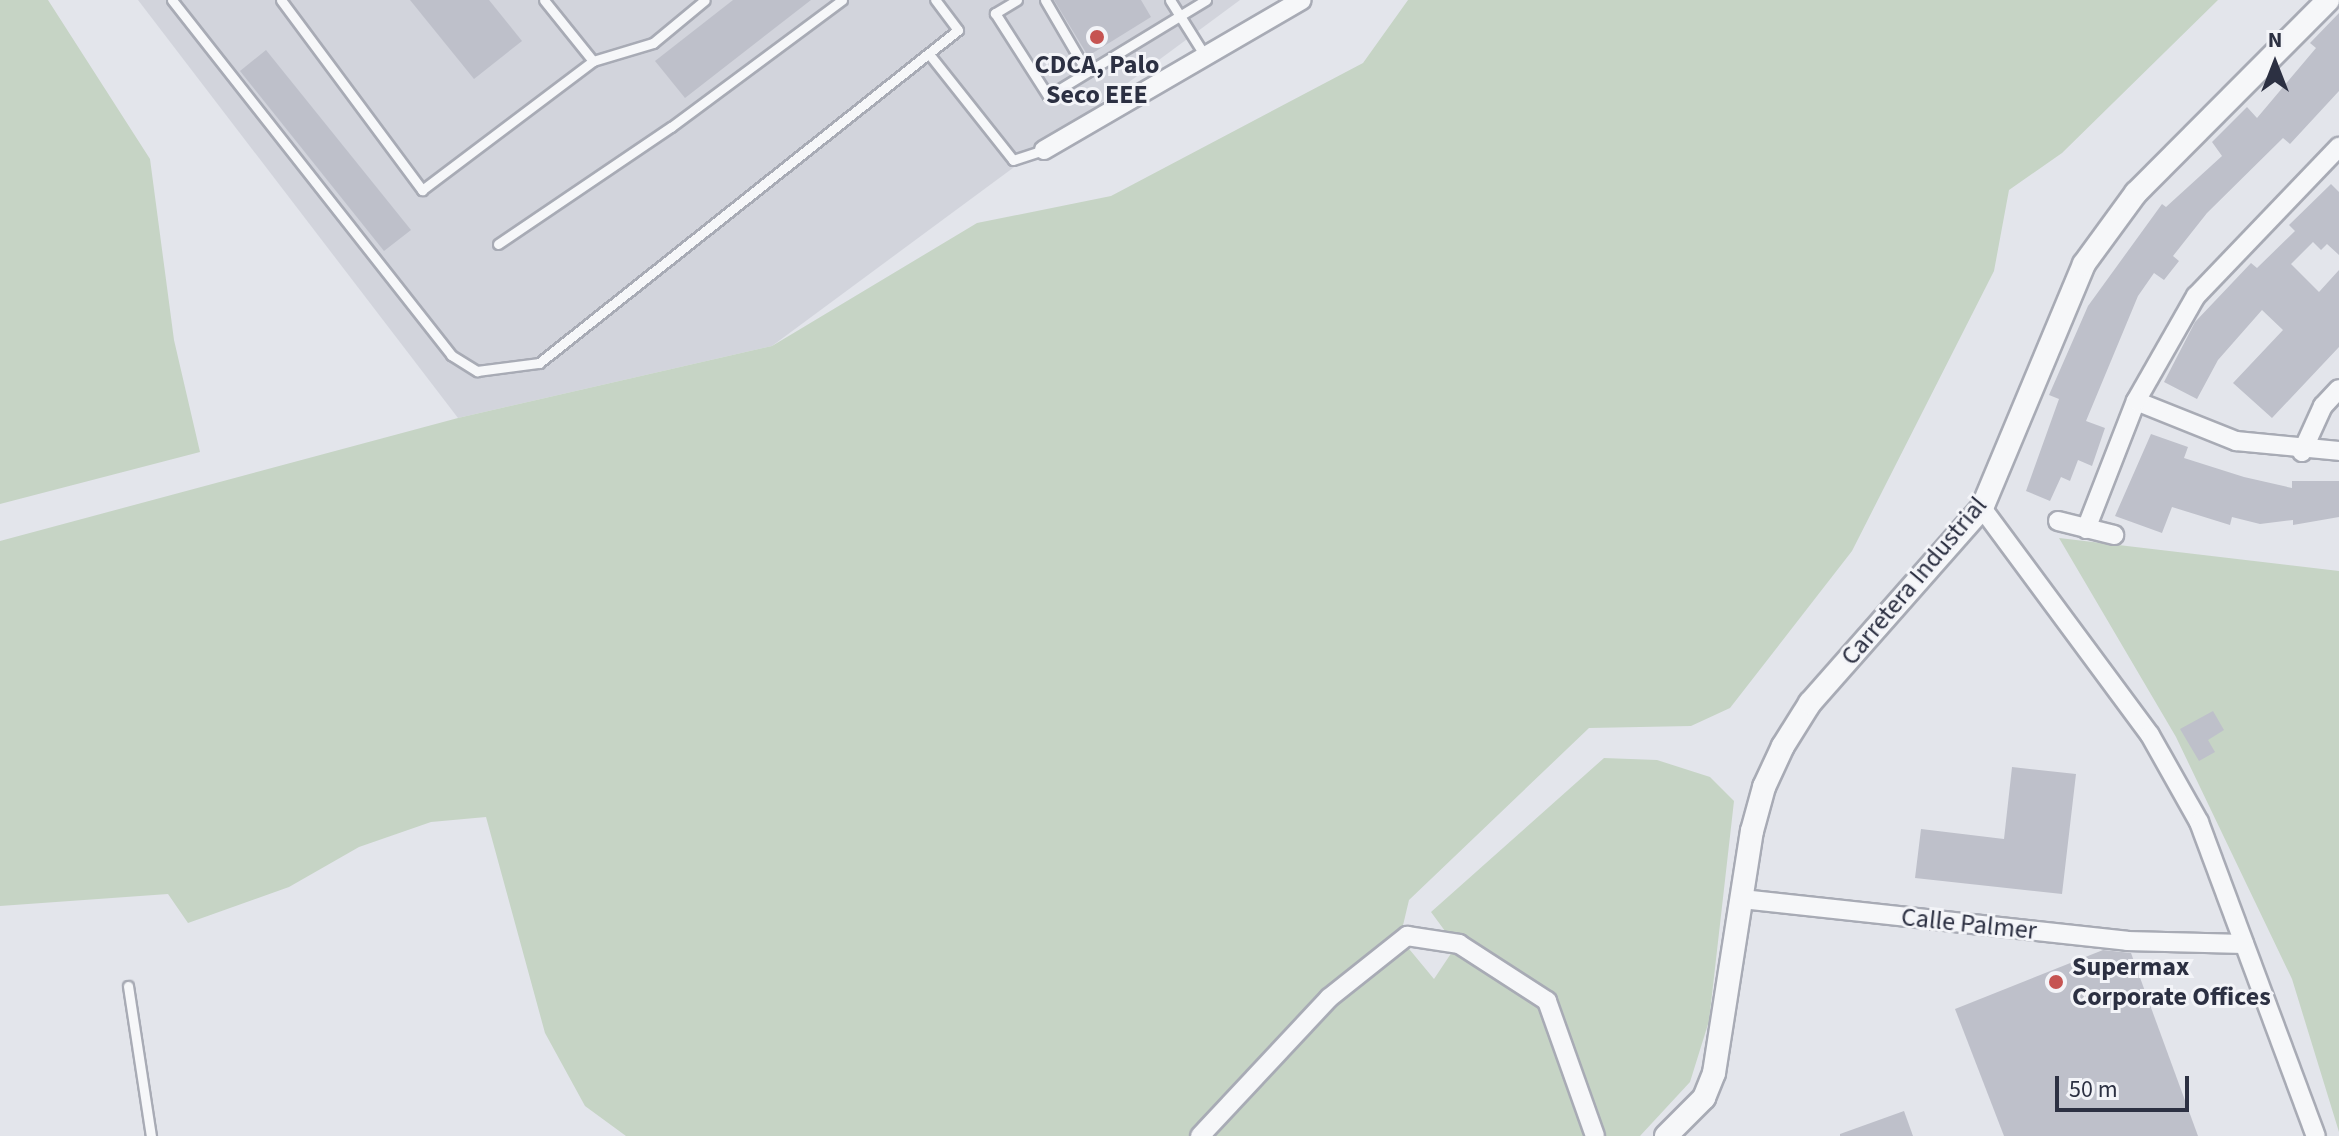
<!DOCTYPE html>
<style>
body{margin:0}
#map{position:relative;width:2339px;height:1136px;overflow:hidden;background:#e3e5eb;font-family:"Source Sans 3",sans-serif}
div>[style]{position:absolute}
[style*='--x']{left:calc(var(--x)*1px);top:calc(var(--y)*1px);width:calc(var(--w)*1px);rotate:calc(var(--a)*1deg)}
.built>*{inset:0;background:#d2d4dc}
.green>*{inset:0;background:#c6d4c5}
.building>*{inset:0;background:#bec0ca}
.roads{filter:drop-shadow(2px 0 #a8abb5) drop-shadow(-2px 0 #a8abb5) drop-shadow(0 2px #a8abb5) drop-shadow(0 -2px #a8abb5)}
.service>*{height:9px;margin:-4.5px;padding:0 4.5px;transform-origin:4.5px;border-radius:4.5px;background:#f6f7f9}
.minor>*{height:18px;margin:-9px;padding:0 9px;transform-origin:9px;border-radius:9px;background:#f6f7f9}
.tertiary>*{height:22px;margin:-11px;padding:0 11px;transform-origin:11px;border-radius:11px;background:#f6f7f9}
.dots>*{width:22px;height:22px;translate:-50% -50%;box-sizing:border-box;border:4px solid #f3f4f8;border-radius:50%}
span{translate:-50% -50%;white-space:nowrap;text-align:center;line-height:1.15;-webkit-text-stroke:6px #f3f4f8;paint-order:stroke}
.poi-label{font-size:26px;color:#2c3042;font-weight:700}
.left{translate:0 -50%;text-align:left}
.street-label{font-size:26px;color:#2c3042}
.north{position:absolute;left:2235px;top:24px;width:80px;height:80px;-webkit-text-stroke:6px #f3f4f8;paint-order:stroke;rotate:0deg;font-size:22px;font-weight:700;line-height:32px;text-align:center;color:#2c3042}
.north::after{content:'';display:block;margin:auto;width:28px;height:36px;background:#2c3042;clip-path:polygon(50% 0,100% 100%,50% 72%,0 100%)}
.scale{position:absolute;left:2055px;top:1076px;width:134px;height:36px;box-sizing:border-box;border:4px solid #2c3042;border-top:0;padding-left:10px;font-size:24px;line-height:28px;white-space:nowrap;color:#2c3042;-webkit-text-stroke:6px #f3f4f8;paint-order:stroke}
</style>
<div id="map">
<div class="built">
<i style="clip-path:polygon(138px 0,1240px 0,772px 346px,458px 418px)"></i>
</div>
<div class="green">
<i style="clip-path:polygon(0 0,48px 0,150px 159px,174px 340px,200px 452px,0 504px)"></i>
<i style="clip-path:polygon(1408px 0,2218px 0,2062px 153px,2009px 190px,1994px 271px,1852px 551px,1730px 708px,1691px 726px,1589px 728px,1409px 900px,1400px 938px,1434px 979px,1456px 946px,1431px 912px,1604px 758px,1657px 760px,1710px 777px,1734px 801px,1709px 1021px,1690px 1082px,1640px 1136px,626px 1136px,585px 1106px,545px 1033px,486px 817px,431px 822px,359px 847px,289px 887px,188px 923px,168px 894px,0 906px,0 541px,458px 418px,772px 346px,977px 223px,1111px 196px,1363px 63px)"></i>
<i style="clip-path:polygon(2059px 538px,2339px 571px,2339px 1132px,2292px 979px,2176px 737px)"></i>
</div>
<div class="building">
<i style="clip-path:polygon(410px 0,489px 0,522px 41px,474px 79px)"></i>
<i style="clip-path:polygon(733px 0,811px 0,685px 98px,655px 61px)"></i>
<i style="clip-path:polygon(1054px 0,1141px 0,1151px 17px,1088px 56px)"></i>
<i style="clip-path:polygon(2339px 13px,2339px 91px,2290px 144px,2283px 138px,2207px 213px,2173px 256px,2179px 261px,2164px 280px,2154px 273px,2138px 296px,2086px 421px,2105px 428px,2092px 466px,2078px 460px,2070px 481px,2061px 477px,2050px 501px,2026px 491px,2059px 399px,2049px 395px,2088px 306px,2162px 204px,2166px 207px,2222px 156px,2212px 142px,2247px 107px,2257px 118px,2316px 48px,2310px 43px)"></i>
<i style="clip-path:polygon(266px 50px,411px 230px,384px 251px,240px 71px)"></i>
<i style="clip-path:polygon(2331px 184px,2339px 192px,2339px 255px,2327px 244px,2321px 250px,2313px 242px,2291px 264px,2319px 292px,2339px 270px,2339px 347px,2272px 418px,2233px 383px,2283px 330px,2262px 310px,2218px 360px,2197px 399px,2164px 382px,2195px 322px,2251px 263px,2257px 268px,2295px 231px,2289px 225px)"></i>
<i style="clip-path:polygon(2151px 434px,2188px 447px,2184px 458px,2244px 477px,2292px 488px,2292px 481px,2339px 481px,2339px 517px,2293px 525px,2293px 520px,2260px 524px,2232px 517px,2230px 525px,2172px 507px,2162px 533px,2115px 516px)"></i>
<i style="clip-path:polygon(2213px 711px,2224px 730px,2208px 740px,2215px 752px,2199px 761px,2180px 729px)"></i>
<i style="clip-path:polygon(2012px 767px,2076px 774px,2062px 894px,1915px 878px,1921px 829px,2004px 839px)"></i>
<i style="clip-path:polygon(2103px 950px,2131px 953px,2198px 1136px,2004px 1136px,1955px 1009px)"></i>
<i style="clip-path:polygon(1904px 1111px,1913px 1136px,1840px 1136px,1840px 1134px)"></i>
</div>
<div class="roads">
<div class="service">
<i style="--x:172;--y:0;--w:452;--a:51.8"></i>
<i style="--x:451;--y:355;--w:31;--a:32"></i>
<i style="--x:477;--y:371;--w:63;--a:-7.4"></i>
<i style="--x:539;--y:363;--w:535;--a:-38.48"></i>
<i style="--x:958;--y:30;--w:38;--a:-127"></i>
<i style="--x:281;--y:0;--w:237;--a:53.4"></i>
<i style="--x:422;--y:190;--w:214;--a:-37"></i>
<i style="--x:593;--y:61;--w:78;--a:-128.8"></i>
<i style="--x:1017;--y:0;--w:26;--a:149"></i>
<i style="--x:995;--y:13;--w:98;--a:57.4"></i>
<i style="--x:1048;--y:96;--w:185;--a:-31.3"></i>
<i style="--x:1045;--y:0;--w:83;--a:59.7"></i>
<i style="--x:1170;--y:0;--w:66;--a:58"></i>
<i style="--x:929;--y:54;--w:135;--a:51.6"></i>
<i style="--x:1013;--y:160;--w:33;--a:-18"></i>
<i style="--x:593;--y:61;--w:63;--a:-16.7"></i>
<i style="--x:653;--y:43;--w:67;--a:-39.6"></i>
<i style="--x:498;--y:244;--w:209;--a:-34.1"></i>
<i style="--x:671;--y:127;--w:213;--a:-36.6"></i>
<i style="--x:128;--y:986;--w:152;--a:81.3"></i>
</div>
<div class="minor">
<i style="--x:1044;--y:150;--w:298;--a:-30.2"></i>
<i style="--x:2136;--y:401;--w:108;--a:21.8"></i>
<i style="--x:2236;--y:441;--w:103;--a:5.5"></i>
<i style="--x:2302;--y:452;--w:51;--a:-65.5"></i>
<i style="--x:2323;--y:406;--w:23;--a:-47"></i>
<i style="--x:1982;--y:508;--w:282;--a:53.5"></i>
<i style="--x:2150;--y:735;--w:100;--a:60.6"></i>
<i style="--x:2199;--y:822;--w:335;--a:69.6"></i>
<i style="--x:2058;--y:521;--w:58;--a:14"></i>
<i style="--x:2086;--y:529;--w:137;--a:-68.7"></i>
<i style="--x:2136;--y:401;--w:121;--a:-60.3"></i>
<i style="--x:2196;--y:296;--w:207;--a:-46.2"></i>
<i style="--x:1742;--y:899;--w:387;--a:6.2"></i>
<i style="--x:2127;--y:941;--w:117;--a:1.5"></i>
<i style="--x:1200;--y:1136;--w:189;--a:-46.9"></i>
<i style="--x:1329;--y:998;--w:100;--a:-38.5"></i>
<i style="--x:1407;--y:936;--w:53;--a:8.7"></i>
<i style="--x:1459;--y:944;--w:105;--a:32.9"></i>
<i style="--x:1547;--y:1001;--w:143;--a:70.4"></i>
</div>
<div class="tertiary">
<i style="--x:1666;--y:1136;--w:54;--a:-45"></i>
<i style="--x:1704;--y:1098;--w:27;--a:-68"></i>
<i style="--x:1714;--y:1073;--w:245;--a:-81.1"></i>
<i style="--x:1752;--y:831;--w:46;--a:-74.7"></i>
<i style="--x:1764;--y:787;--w:45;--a:-65.1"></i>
<i style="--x:1783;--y:746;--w:51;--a:-57.9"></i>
<i style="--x:1810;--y:703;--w:260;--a:-48.6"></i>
<i style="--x:1982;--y:508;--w:264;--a:-67.3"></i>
<i style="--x:2084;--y:264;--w:88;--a:-53.8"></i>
<i style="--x:2136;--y:193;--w:272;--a:-45.1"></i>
</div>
</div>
<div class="dots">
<i style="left:1097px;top:37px;background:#c65452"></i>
<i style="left:2056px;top:982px;background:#c65452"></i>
</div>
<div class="poi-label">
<span style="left:1097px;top:80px">CDCA, Palo<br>Seco EEE</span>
<span class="left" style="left:2072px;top:982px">Supermax<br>Corporate Offices</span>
</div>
<div class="street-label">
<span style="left:1914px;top:581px;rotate:-50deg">Carretera Industrial</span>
<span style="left:1969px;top:924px;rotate:6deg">Calle Palmer</span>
</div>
<div class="north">N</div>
<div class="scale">50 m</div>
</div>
